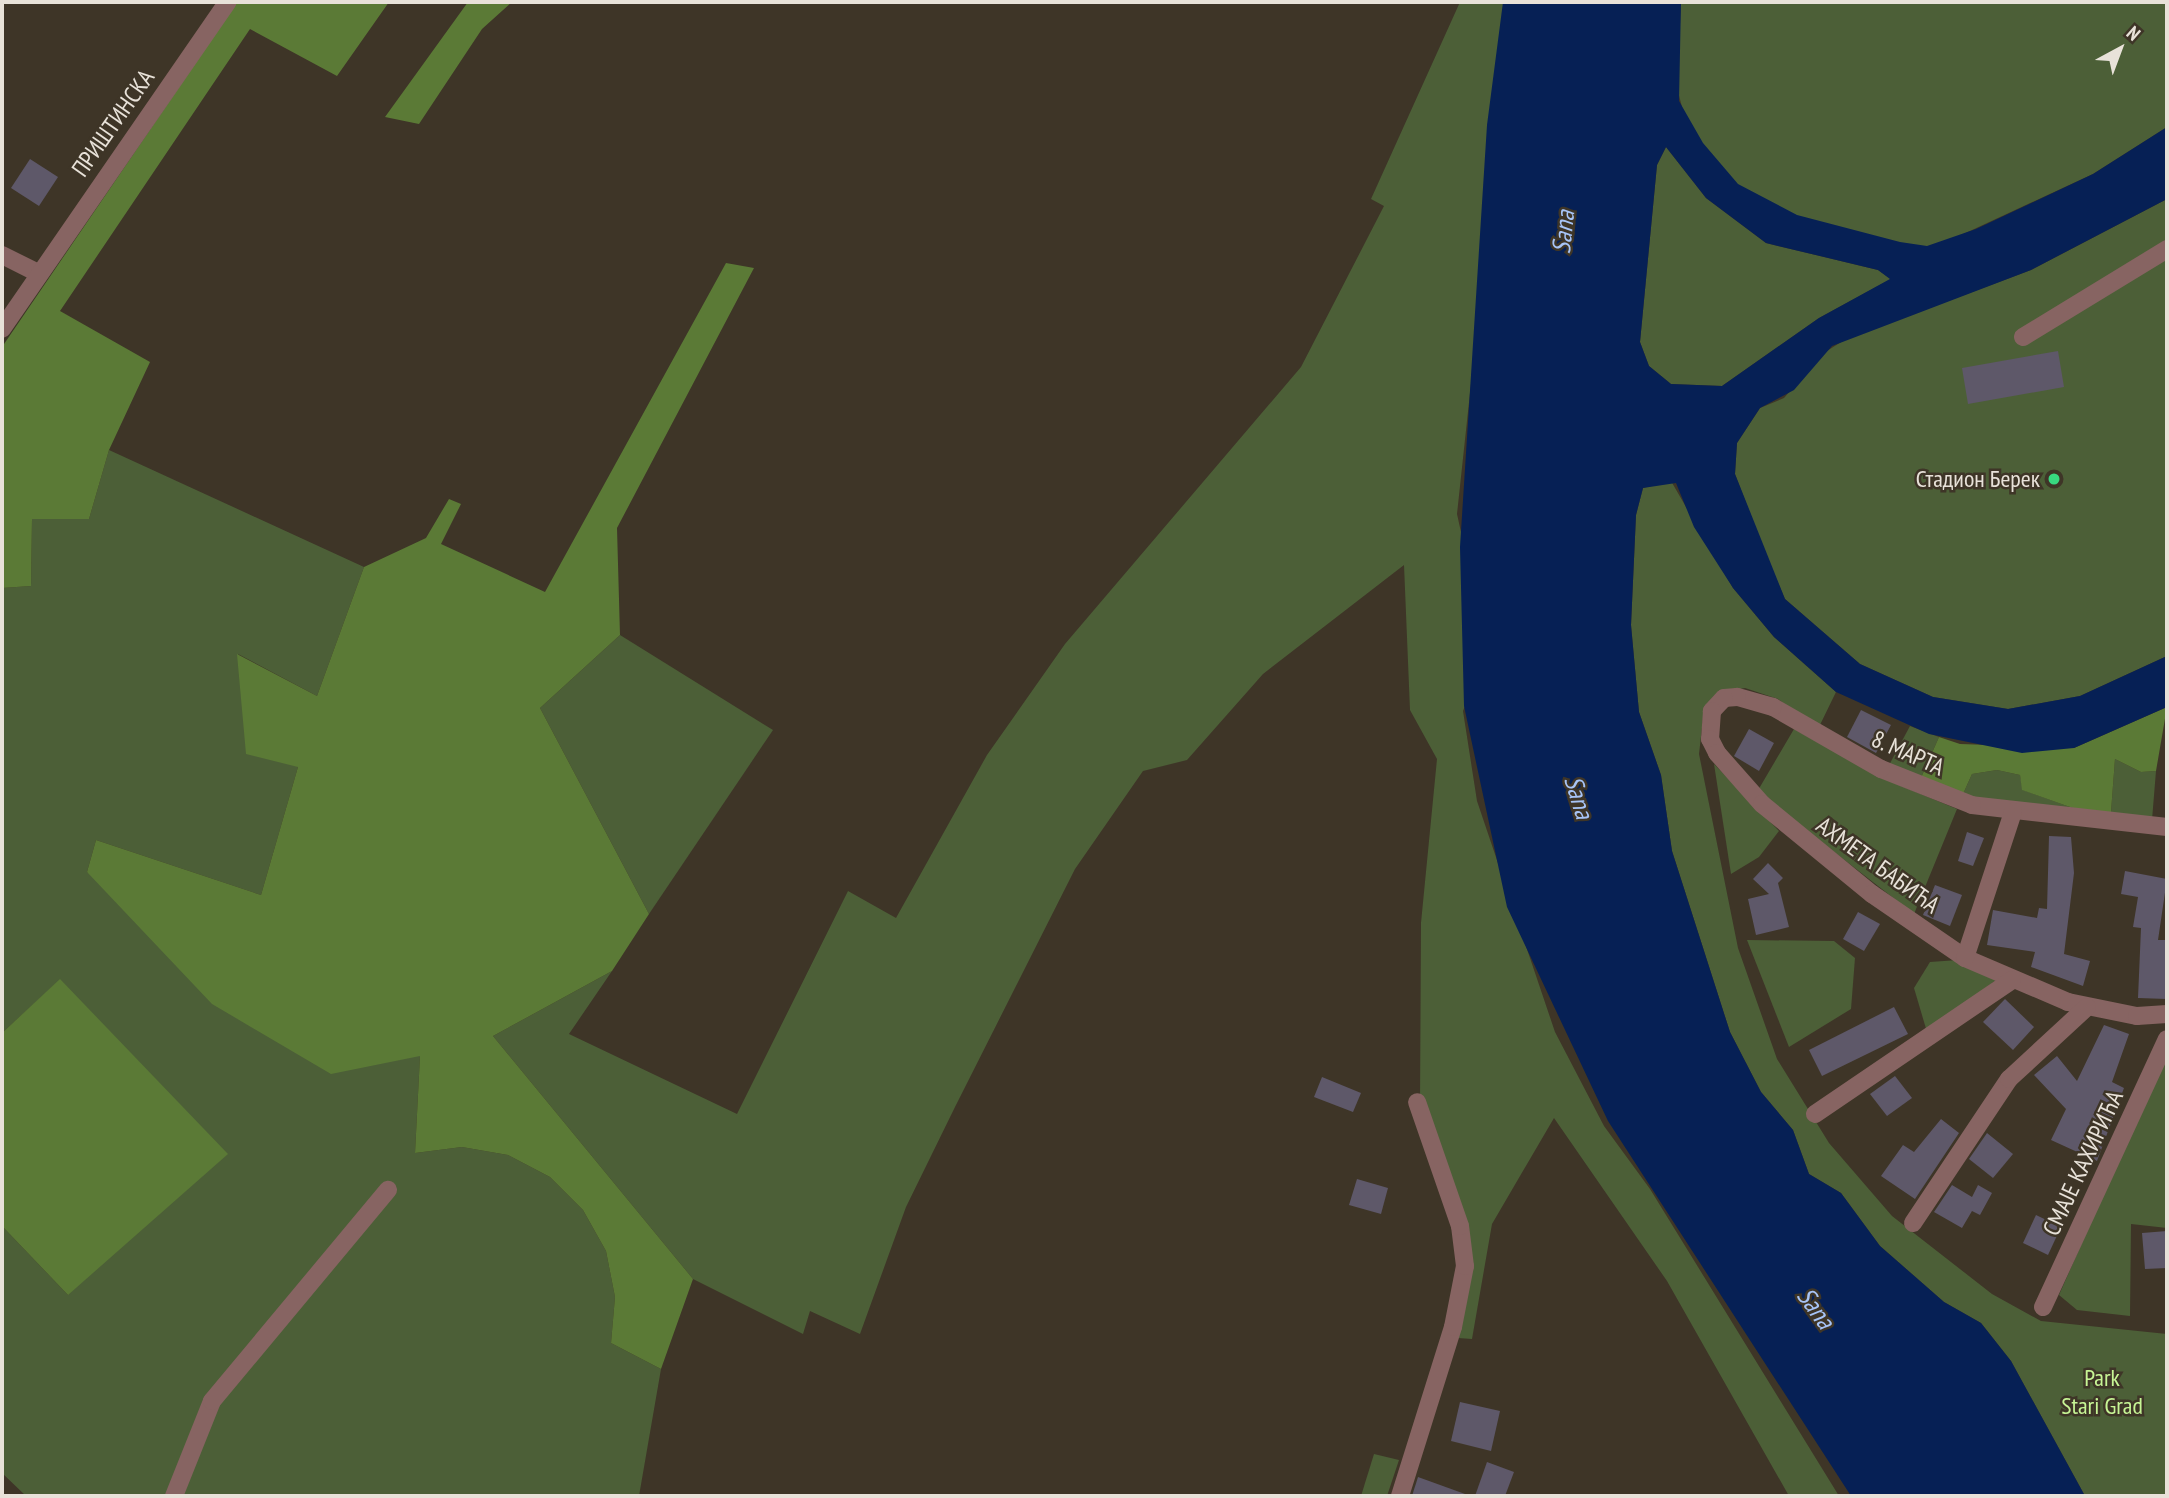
<!DOCTYPE html>
<meta charset="utf-8">
<style>
body{margin:0}
#map{position:relative;width:2169px;height:1498px;overflow:hidden;background:#3e3527;font-family:"PT Sans Narrow",sans-serif}
div>[style]{position:absolute}
[style*='--x']{left:calc(var(--x)*1px);top:calc(var(--y)*1px);width:calc(var(--w)*1px);rotate:calc(var(--a)*1deg)}
.green>*{inset:0;background:#4c5f37}
.forest>*{inset:0;background:#5b7a36}
.water>*{inset:0;background:#062055}
.building>*{inset:0;background:#5e5869}
.minor>*{height:18px;margin:-9px;padding:0 9px;transform-origin:9px;border-radius:9px;background:#876462}
.dots>*{width:19px;height:19px;translate:-50% -50%;box-sizing:border-box;border:4px solid #3e3527;border-radius:50%}
span{translate:-50% -50%;white-space:nowrap;text-align:center;line-height:1.15;-webkit-text-stroke:5px #3e3527;paint-order:stroke}
.street-label{font-size:24px;color:#e8e2d9}
.poi-label{font-size:24px;color:#e8e2d9}
.right{translate:-100% -50%;text-align:right}
.park-label{font-size:24px;color:#c7f595}
.water-label{font-size:26px;color:#a7c4f7;font-style:italic}
.frame{position:absolute;inset:0;border:4px solid #e8e2d9;pointer-events:none}
.north{position:absolute;left:2085px;top:14px;width:70px;height:70px;-webkit-text-stroke:5px #3e3527;paint-order:stroke;rotate:41deg;font-size:19px;font-weight:700;line-height:28px;text-align:center;color:#e8e2d9}
.north::after{content:'';display:block;margin:auto;width:24px;height:32px;background:#e8e2d9;clip-path:polygon(50% 0,100% 100%,50% 72%,0 100%)}
</style>
<div id="map">
<div class="green">
<i style="clip-path:polygon(1460px 2px,1512px 2px,1457px 514px,1487px 650px,1463px 711px,1477px 801px,1555px 1032px,1604px 1126px,1650px 1189px,1839px 1496px,1789px 1496px,1667px 1281px,1554px 1118px,1492px 1224px,1472px 1339px,1458px 1338px,1471px 1258px,1420px 1105px,1421px 923px,1437px 759px,1410px 710px,1404px 565px,1263px 674px,1187px 760px,1143px 771px,1075px 869px,955px 1107px,906px 1207px,860px 1334px,810px 1311px,803px 1334px,693px 1279px,493px 1036px,612px 971px,569px 1034px,737px 1114px,848px 891px,896px 918px,987px 755px,1065px 644px,1301px 367px,1384px 206px,1371px 199px)"></i>
<i style="clip-path:polygon(1681px 2px,2167px 2px,2167px 127px,2093px 174px,1929px 250px,1794px 239px,1692px 145px,1677px 88px)"></i>
<i style="clip-path:polygon(1666px 147px,1706px 198px,1766px 243px,1878px 270px,1891px 279px,1819px 318px,1722px 386px,1671px 384px,1649px 366px,1640px 342px,1657px 165px)"></i>
<i style="clip-path:polygon(2167px 199px,2167px 656px,2080px 696px,2008px 709px,1933px 697px,1860px 664px,1785px 599px,1766px 555px,1735px 474px,1737px 443px,1760px 408px,1784px 398px,1822px 354px,1846px 339px,2031px 270px)"></i>
<i style="clip-path:polygon(109px 450px,364px 567px,317px 696px,238px 654px,298px 767px,261px 895px,96px 840px,87px 872px,420px 1056px,415px 1153px,462px 1147px,508px 1155px,550px 1177px,583px 1210px,606px 1251px,615px 1297px,611px 1343px,661px 1369px,639px 1496px,26px 1496px,2px 1473px,2px 1226px,68px 1295px,60px 980px,2px 1033px,2px 588px,31px 586px,32px 518px,89px 519px)"></i>
<i style="clip-path:polygon(1671px 481px,1733px 588px,1774px 637px,1836px 692px,1818px 729px,1778px 699px,1745px 688px,1719px 693px,1704px 710px,1699px 754px,1738px 948px,1777px 1059px,1829px 1143px,1892px 1216px,1992px 1294px,2041px 1321px,2167px 1334px,2167px 1496px,2085px 1496px,2011px 1361px,1981px 1323px,1944px 1302px,1880px 1246px,1841px 1193px,1809px 1174px,1793px 1130px,1761px 1092px,1730px 1032px,1672px 851px,1661px 775px,1639px 712px,1631px 625px,1636px 515px,1643px 488px)"></i>
<i style="clip-path:polygon(620px 635px,773px 730px,649px 914px,540px 708px)"></i>
<i style="clip-path:polygon(1910px 726px,1939px 737px,1920px 780px,1888px 767px)"></i>
<i style="clip-path:polygon(1794px 729px,1882px 778px,1957px 809px,1914px 914px,1757px 792px)"></i>
<i style="clip-path:polygon(2115px 759px,2141px 772px,2156px 771px,2152px 820px,2111px 812px)"></i>
<i style="clip-path:polygon(1714px 764px,1779px 831px,1759px 857px,1731px 874px)"></i>
<i style="clip-path:polygon(1997px 770px,2020px 775px,2023px 790px,2084px 812px,1999px 805px,1963px 794px,1972px 774px)"></i>
<i style="clip-path:polygon(1747px 940px,1834px 941px,1855px 958px,1851px 1009px,1789px 1047px)"></i>
<i style="clip-path:polygon(1958px 960px,1996px 980px,1927px 1032px,1914px 988px,1930px 962px)"></i>
<i style="clip-path:polygon(2167px 1050px,2167px 1228px,2131px 1224px,2130px 1316px,2077px 1310px,2059px 1295px)"></i>
<i style="clip-path:polygon(1374px 1454px,1399px 1460px,1387px 1496px,1361px 1496px)"></i>
</div>
<div class="forest">
<i style="clip-path:polygon(237px 2px,389px 2px,337px 76px,250px 29px,60px 311px,150px 362px,109px 450px,89px 519px,32px 519px,31px 586px,2px 588px,2px 347px)"></i>
<i style="clip-path:polygon(468px 2px,512px 2px,482px 29px,419px 124px,385px 117px)"></i>
<i style="clip-path:polygon(726px 263px,754px 268px,617px 528px,620px 635px,540px 708px,649px 914px,612px 971px,493px 1036px,693px 1279px,661px 1369px,611px 1343px,615px 1297px,606px 1251px,583px 1210px,550px 1177px,508px 1155px,462px 1147px,415px 1153px,420px 1056px,331px 1074px,212px 1004px,87px 872px,96px 840px,261px 895px,298px 767px,246px 754px,237px 654px,317px 696px,364px 567px,426px 538px,449px 499px,461px 504px,441px 544px,545px 592px)"></i>
<i style="clip-path:polygon(2167px 707px,2156px 771px,2141px 772px,2115px 759px,2111px 812px,2084px 812px,2022px 790px,2020px 775px,1997px 770px,1972px 774px,1963px 794px,1920px 780px,1939px 737px,1960px 744px,2074px 748px)"></i>
<i style="clip-path:polygon(60px 979px,228px 1154px,68px 1295px,2px 1226px,2px 1033px)"></i>
</div>
<div class="water">
<i style="clip-path:polygon(evenodd,1503px 2px,1681px 2px,1679px 101px,1703px 143px,1738px 184px,1797px 215px,1900px 242px,1927px 246px,1976px 229px,2093px 174px,2167px 127px,2167px 199px,2031px 270px,1832px 346px,1794px 390px,1760px 408px,1737px 443px,1735px 474px,1785px 599px,1860px 664px,1933px 697px,2008px 709px,2080px 696px,2167px 656px,2167px 707px,2074px 748px,2022px 753px,1929px 734px,1836px 692px,1774px 637px,1733px 588px,1694px 527px,1676px 483px,1643px 488px,1636px 515px,1631px 625px,1639px 712px,1661px 775px,1672px 851px,1730px 1032px,1761px 1092px,1793px 1130px,1809px 1174px,1841px 1193px,1880px 1246px,1944px 1302px,1981px 1323px,2011px 1361px,2085px 1496px,1851px 1496px,1608px 1121px,1507px 907px,1464px 706px,1460px 547px,1487px 125px,1503px 2px,1666px 147px,1706px 198px,1766px 243px,1878px 270px,1890px 279px,1819px 318px,1722px 386px,1671px 384px,1649px 366px,1640px 342px,1657px 165px,1666px 147px)"></i>
</div>
<div class="building">
<i style="clip-path:polygon(30px 159px,58px 177px,39px 206px,11px 188px)"></i>
<i style="clip-path:polygon(2058px 351px,2064px 387px,1968px 404px,1962px 368px)"></i>
<i style="clip-path:polygon(1861px 710px,1891px 725px,1876px 753px,1847px 737px)"></i>
<i style="clip-path:polygon(1749px 729px,1774px 743px,1759px 771px,1734px 756px)"></i>
<i style="clip-path:polygon(1967px 832px,1984px 838px,1973px 866px,1958px 861px)"></i>
<i style="clip-path:polygon(2049px 836px,2071px 837px,2074px 873px,2064px 954px,2090px 961px,2083px 986px,2031px 967px,2035px 952px,1987px 945px,1993px 910px,2037px 918px,2039px 908px,2047px 909px)"></i>
<i style="clip-path:polygon(1768px 863px,1783px 878px,1778px 883px,1789px 927px,1756px 935px,1748px 899px,1769px 894px,1753px 879px)"></i>
<i style="clip-path:polygon(2125px 871px,2167px 879px,2158px 940px,2167px 940px,2167px 999px,2138px 998px,2141px 928px,2133px 927px,2138px 897px,2121px 894px)"></i>
<i style="clip-path:polygon(1935px 885px,1962px 895px,1950px 926px,1923px 915px)"></i>
<i style="clip-path:polygon(1858px 912px,1880px 924px,1864px 951px,1843px 939px)"></i>
<i style="clip-path:polygon(2005px 999px,2034px 1027px,2013px 1050px,1983px 1022px)"></i>
<i style="clip-path:polygon(1894px 1007px,1908px 1034px,1822px 1076px,1809px 1050px)"></i>
<i style="clip-path:polygon(2104px 1025px,2129px 1034px,2112px 1082px,2124px 1088px,2097px 1161px,2051px 1140px,2066px 1109px,2034px 1075px,2057px 1056px,2077px 1081px)"></i>
<i style="clip-path:polygon(1895px 1076px,1912px 1098px,1887px 1116px,1870px 1094px)"></i>
<i style="clip-path:polygon(1322px 1077px,1361px 1093px,1353px 1112px,1314px 1097px)"></i>
<i style="clip-path:polygon(1941px 1119px,1959px 1133px,1915px 1199px,1881px 1176px,1903px 1145px,1914px 1152px)"></i>
<i style="clip-path:polygon(1987px 1133px,2013px 1154px,1993px 1178px,1969px 1159px)"></i>
<i style="clip-path:polygon(1357px 1179px,1388px 1188px,1381px 1214px,1349px 1205px)"></i>
<i style="clip-path:polygon(1952px 1185px,1972px 1197px,1978px 1185px,1992px 1193px,1980px 1215px,1972px 1211px,1962px 1228px,1934px 1212px)"></i>
<i style="clip-path:polygon(2036px 1215px,2061px 1227px,2048px 1255px,2023px 1243px)"></i>
<i style="clip-path:polygon(2167px 1231px,2167px 1268px,2145px 1269px,2142px 1233px)"></i>
<i style="clip-path:polygon(1460px 1402px,1500px 1411px,1491px 1451px,1451px 1441px)"></i>
<i style="clip-path:polygon(1487px 1462px,1514px 1472px,1505px 1496px,1475px 1496px)"></i>
<i style="clip-path:polygon(1418px 1477px,1465px 1494px,1464px 1496px,1412px 1496px)"></i>
</div>
<div class="minor">
<i style="--x:2;--y:255;--w:40;--a:26.6"></i>
<i style="--x:2;--y:329;--w:397;--a:-55.4"></i>
<i style="--x:2023;--y:337;--w:169;--a:-31.4"></i>
<i style="--x:2167;--y:827;--w:196;--a:-173.6"></i>
<i style="--x:1972;--y:805;--w:98;--a:-158.4"></i>
<i style="--x:1881;--y:769;--w:125;--a:-150.1"></i>
<i style="--x:1773;--y:707;--w:37;--a:-164"></i>
<i style="--x:1737;--y:697;--w:13;--a:176"></i>
<i style="--x:1724;--y:698;--w:18;--a:133"></i>
<i style="--x:1712;--y:711;--w:28;--a:94"></i>
<i style="--x:1710;--y:739;--w:16;--a:63"></i>
<i style="--x:1717;--y:753;--w:68;--a:48.6"></i>
<i style="--x:1762;--y:804;--w:142;--a:39.3"></i>
<i style="--x:1872;--y:894;--w:113;--a:34.5"></i>
<i style="--x:1965;--y:958;--w:112;--a:23.1"></i>
<i style="--x:2068;--y:1002;--w:70;--a:11.5"></i>
<i style="--x:2137;--y:1016;--w:30;--a:-4"></i>
<i style="--x:1965;--y:958;--w:154;--a:-71.8"></i>
<i style="--x:1815;--y:1114;--w:238;--a:-34.2"></i>
<i style="--x:1913;--y:1223;--w:173;--a:-56.3"></i>
<i style="--x:2009;--y:1079;--w:106;--a:-42.7"></i>
<i style="--x:2043;--y:1307;--w:295;--a:-65.2"></i>
<i style="--x:174;--y:1496;--w:102;--a:-68.2"></i>
<i style="--x:212;--y:1401;--w:275;--a:-50.2"></i>
<i style="--x:1400;--y:1496;--w:177;--a:-72.6"></i>
<i style="--x:1453;--y:1327;--w:62;--a:-78.9"></i>
<i style="--x:1465;--y:1266;--w:40;--a:-97.1"></i>
<i style="--x:1460;--y:1226;--w:131;--a:-109.1"></i>
</div>
<div class="dots">
<i style="left:2054px;top:479px;background:#38d880"></i>
</div>
<div class="street-label">
<span style="left:113px;top:123px;rotate:-55deg">ПРИШТИНСКА</span>
<span style="left:1908px;top:753px;rotate:24deg">8. МАРТА</span>
<span style="left:1878px;top:865px;rotate:36deg">АХМЕТА БАБИЋА</span>
<span style="left:2083px;top:1163px;rotate:-65deg">СМAЈЕ КАХИРИЋА</span>
</div>
<div class="poi-label">
<span class="right" style="left:2040px;top:479px">Стадион Берек</span>
</div>
<div class="park-label">
<span style="left:2102px;top:1392px">Park<br>Stari Grad</span>
</div>
<div class="water-label">
<span style="left:1563px;top:232px;rotate:-84deg">Sana</span>
<span style="left:1579px;top:797px;rotate:73deg">Sana</span>
<span style="left:1816px;top:1308px;rotate:54deg">Sana</span>
</div>
<div class="frame"></div>
<div class="north">N</div>
</div>
